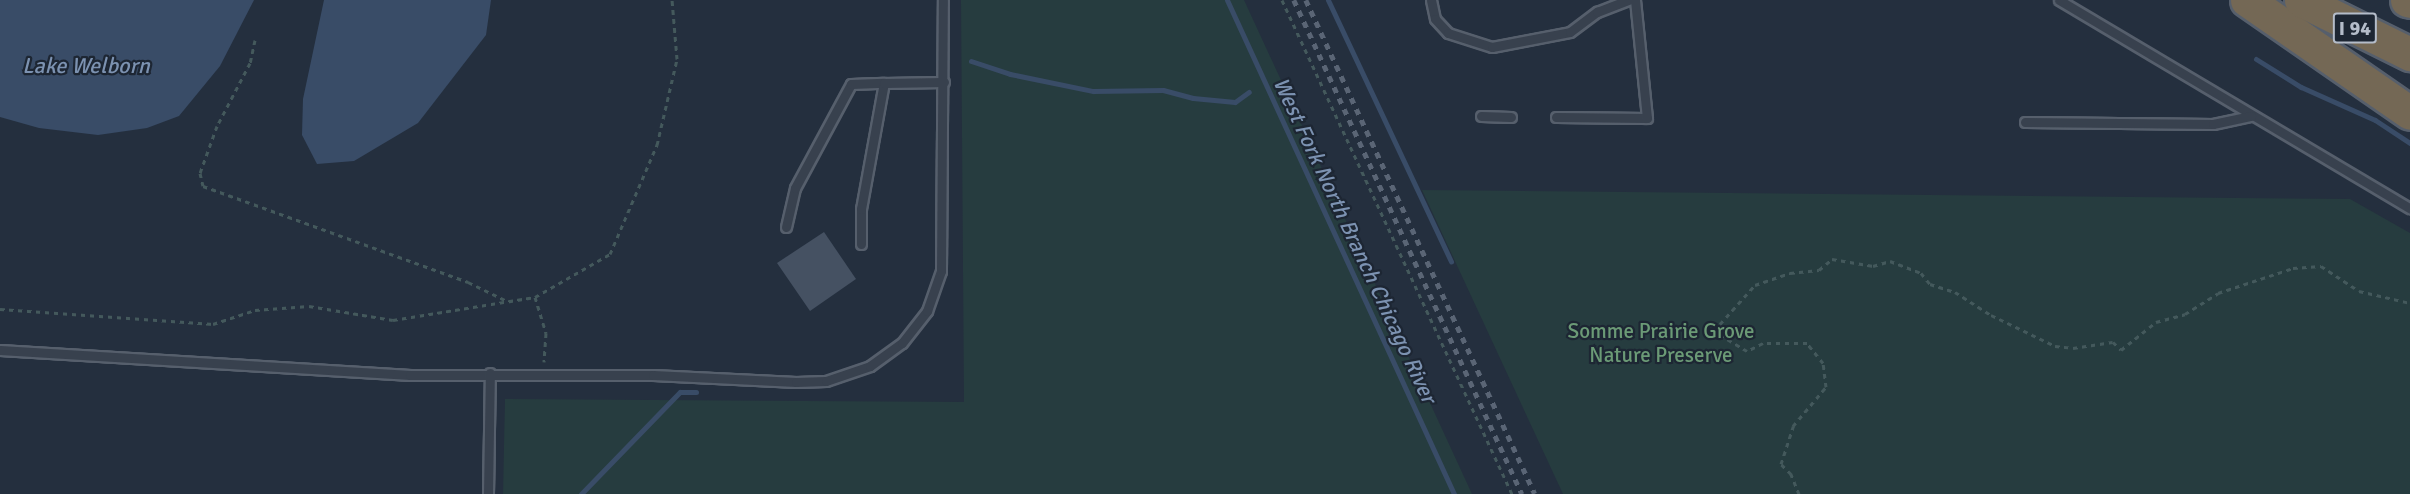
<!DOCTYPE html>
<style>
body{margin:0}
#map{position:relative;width:2410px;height:494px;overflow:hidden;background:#242f3e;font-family:Signika,sans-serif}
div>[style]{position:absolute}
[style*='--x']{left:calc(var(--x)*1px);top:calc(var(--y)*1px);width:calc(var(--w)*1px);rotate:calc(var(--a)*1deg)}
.green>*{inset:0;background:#263c3f}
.water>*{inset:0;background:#394c67}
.stream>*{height:5px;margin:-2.5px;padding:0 2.5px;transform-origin:2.5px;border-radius:2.5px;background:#394c67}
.building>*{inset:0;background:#455162}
.path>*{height:3px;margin-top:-1.5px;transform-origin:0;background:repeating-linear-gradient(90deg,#44595c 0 4.5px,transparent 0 9px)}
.roads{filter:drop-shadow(2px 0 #565f6c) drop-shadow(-2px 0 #565f6c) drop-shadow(0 2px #565f6c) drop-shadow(0 -2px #565f6c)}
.service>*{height:9px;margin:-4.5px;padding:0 4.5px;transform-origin:4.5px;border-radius:4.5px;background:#38414e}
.motorway>*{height:33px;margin:-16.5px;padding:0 16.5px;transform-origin:16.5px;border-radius:16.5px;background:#746855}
.rail>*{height:4.5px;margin-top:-2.25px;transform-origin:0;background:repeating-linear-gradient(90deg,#5a6575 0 6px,transparent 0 12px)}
span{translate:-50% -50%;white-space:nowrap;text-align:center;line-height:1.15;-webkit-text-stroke:4.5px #1d2633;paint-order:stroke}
.shield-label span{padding:2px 4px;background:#1d2633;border:2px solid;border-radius:4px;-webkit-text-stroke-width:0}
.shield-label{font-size:20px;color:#b4bcc9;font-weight:700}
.park-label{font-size:21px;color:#6b9a76}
.water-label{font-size:22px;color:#7c92b1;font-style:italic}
</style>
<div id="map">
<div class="green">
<i style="clip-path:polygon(961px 0,1244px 0,1472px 494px,503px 494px,505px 399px,964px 402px)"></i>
<i style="clip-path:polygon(1422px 190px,2350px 199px,2410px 233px,2410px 494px,1563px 494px)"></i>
</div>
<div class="water">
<i style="clip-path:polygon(0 0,254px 0,220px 66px,179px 116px,147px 128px,98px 135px,39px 128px,0 117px)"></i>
<i style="clip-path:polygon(324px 0,491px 0,486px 35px,418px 123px,354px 161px,317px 164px,302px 135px,303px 99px)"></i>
</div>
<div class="stream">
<i style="--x:1227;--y:0;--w:544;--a:65.32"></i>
<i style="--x:1328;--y:0;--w:289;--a:64.8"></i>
<i style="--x:2256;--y:59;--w:53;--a:31.9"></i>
<i style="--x:2301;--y:87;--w:81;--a:24"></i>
<i style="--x:2375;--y:120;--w:42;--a:33.3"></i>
<i style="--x:971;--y:61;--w:41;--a:18.4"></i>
<i style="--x:1010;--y:74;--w:85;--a:11.6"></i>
<i style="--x:1093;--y:91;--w:70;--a:-0.8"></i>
<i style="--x:1163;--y:90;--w:31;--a:15"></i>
<i style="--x:1193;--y:98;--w:42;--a:5.4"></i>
<i style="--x:1235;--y:102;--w:17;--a:-36"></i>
<i style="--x:581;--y:494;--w:142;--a:-45.9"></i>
<i style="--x:680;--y:392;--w:16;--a:0"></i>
</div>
<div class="building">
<i style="clip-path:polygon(824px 232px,856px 279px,810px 311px,777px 263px)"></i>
</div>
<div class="path">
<i style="--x:1282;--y:0;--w:545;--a:65.03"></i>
<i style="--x:255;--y:40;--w:24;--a:102"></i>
<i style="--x:250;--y:63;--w:71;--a:117.6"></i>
<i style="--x:217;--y:126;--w:50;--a:109.9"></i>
<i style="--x:200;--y:173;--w:13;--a:77"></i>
<i style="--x:203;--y:186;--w:282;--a:19.9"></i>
<i style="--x:468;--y:282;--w:43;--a:26"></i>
<i style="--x:535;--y:297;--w:38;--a:73"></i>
<i style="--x:546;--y:333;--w:29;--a:94"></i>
<i style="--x:0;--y:309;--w:214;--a:4"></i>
<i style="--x:213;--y:324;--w:44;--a:-18.4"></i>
<i style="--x:255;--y:310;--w:54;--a:-4.2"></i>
<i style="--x:309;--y:306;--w:85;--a:9.5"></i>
<i style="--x:393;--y:320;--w:144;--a:-9.2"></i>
<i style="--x:535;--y:297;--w:86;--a:-29.8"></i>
<i style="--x:610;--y:254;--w:119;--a:-66.7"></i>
<i style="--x:657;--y:145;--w:88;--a:-76.9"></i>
<i style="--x:677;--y:59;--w:59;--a:-94.8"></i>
<i style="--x:1799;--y:494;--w:22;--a:-112"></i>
<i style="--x:1791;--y:474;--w:14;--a:-135"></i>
<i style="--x:1781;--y:464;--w:40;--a:-72"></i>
<i style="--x:1793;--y:426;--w:51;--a:-49.8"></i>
<i style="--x:1826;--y:387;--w:24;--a:-97"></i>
<i style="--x:1823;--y:363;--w:26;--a:-129"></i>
<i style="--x:1807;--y:343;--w:44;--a:180"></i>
<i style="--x:1763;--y:343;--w:18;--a:153"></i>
<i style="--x:1747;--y:351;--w:33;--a:-149"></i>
<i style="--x:1719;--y:334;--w:10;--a:-84"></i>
<i style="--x:1720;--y:324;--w:52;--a:-48.1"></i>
<i style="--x:1755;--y:285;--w:37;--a:-19"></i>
<i style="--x:1790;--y:273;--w:29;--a:-6"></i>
<i style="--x:1819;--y:270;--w:17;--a:-40"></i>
<i style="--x:1832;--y:259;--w:42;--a:9.7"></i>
<i style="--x:1873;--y:266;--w:18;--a:-16"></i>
<i style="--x:1890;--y:261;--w:33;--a:21"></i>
<i style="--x:1921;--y:273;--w:14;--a:51"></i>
<i style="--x:1930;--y:284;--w:26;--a:18"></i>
<i style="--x:1955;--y:292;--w:43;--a:32.6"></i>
<i style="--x:1991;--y:315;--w:71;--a:25.8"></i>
<i style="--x:2055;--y:346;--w:18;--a:6"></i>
<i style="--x:2073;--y:348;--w:40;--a:-8.5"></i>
<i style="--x:2113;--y:342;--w:11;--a:45"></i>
<i style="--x:2121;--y:350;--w:45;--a:-38.7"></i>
<i style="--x:2156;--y:322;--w:30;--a:-15"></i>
<i style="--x:2185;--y:314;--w:39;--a:-32"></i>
<i style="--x:2218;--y:293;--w:79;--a:-18.4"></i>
<i style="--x:2293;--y:268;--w:28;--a:-4"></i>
<i style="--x:2321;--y:266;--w:45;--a:33.3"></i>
<i style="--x:2359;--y:291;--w:52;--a:13.2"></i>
</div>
<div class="roads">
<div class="service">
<i style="--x:1431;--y:0;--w:19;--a:78"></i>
<i style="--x:1435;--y:19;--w:19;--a:47"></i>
<i style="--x:1448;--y:33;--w:46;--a:17.7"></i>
<i style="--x:1492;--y:47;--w:79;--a:-10.9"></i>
<i style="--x:1570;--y:32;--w:34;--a:-37"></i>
<i style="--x:1597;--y:12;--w:34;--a:-21"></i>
<i style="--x:2059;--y:0;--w:408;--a:30.7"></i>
<i style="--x:1481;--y:116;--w:30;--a:2"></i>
<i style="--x:1556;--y:117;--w:91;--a:0.6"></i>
<i style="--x:1647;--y:118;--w:119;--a:-95.8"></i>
<i style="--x:2025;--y:122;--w:188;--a:0.6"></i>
<i style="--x:2213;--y:124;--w:39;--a:-12"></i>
<i style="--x:786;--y:227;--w:40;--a:-77"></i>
<i style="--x:795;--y:188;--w:118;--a:-61.7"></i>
<i style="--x:851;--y:84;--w:33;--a:-2"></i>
<i style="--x:861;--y:244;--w:35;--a:-90"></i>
<i style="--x:861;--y:209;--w:128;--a:-79.7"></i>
<i style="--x:884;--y:83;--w:60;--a:-1"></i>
<i style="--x:0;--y:350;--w:411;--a:3.5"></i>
<i style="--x:410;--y:375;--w:243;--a:0"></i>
<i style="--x:653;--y:375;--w:143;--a:2.8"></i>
<i style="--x:796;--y:382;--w:30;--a:-2"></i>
<i style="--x:826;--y:381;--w:46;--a:-18.8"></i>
<i style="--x:870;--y:366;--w:39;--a:-36"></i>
<i style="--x:902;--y:343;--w:41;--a:-52"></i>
<i style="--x:927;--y:311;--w:42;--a:-70.7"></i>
<i style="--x:941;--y:271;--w:271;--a:-89.6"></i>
<i style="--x:488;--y:494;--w:121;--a:-89.1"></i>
</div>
<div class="motorway">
<i style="--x:2247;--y:0;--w:198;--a:34.7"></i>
<i style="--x:2301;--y:0;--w:122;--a:26.4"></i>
<i style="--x:2407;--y:0;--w:3;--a:18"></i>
</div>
</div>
<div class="rail">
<i style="--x:1294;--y:0;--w:544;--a:65.22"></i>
<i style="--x:1306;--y:0;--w:544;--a:65.13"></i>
</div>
<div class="shield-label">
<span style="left:2355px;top:28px">I 94</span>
</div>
<div class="park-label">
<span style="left:1661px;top:343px">Somme Prairie Grove<br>Nature Preserve</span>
</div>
<div class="water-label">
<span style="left:86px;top:66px">Lake Welborn</span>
<span style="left:1355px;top:240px;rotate:65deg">West Fork North Branch Chicago River</span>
</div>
</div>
